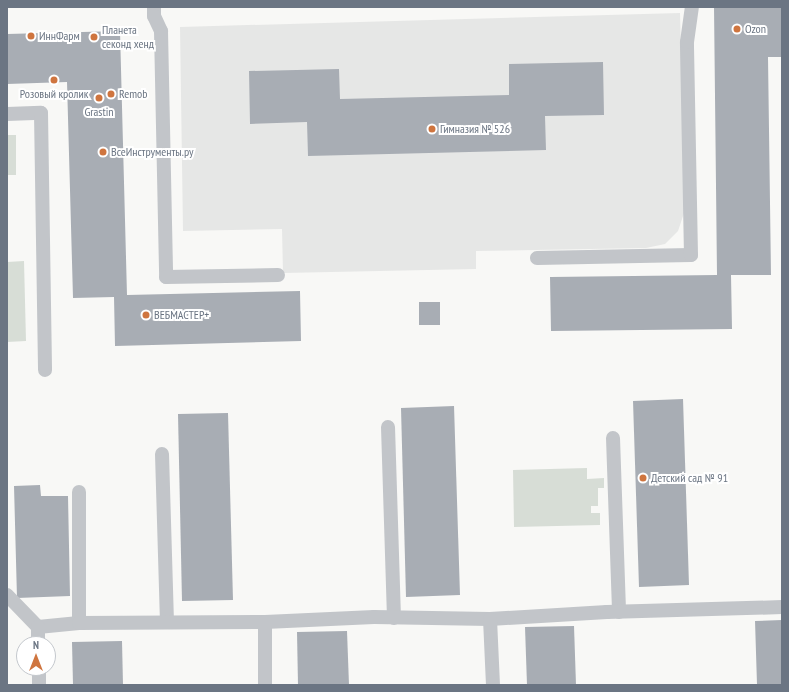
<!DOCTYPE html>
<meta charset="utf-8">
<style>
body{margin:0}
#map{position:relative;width:789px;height:692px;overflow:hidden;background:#f8f8f6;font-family:"PT Sans Narrow",sans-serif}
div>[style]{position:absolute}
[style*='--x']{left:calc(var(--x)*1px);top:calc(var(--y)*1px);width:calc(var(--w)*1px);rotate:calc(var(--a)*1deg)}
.built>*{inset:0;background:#e6e7e6}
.green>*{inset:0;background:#d7ddd6}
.building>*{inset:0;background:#a8adb4}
.service>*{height:14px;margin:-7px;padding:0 7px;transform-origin:7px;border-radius:7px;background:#c2c5c9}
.dots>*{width:11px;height:11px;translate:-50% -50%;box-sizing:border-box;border:2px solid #fff;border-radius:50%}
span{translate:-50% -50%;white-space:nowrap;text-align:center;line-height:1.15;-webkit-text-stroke:4px #fff;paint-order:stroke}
.poi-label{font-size:12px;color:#6b7583}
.left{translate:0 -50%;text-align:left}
.frame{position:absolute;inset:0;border:8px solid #6b7583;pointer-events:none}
.north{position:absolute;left:16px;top:636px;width:40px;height:40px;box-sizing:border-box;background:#fff;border:1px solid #c4c8cd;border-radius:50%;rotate:0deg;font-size:11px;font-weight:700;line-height:16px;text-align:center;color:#6b7583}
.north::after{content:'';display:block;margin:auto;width:14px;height:18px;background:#cf753f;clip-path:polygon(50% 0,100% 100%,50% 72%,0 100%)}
</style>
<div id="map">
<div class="built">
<i style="clip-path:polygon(680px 13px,685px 210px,678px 231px,665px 244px,646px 248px,476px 251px,476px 269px,283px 273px,282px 229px,183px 231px,180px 27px)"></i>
</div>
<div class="green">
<i style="clip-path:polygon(7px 135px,16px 135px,16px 175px,7px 175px)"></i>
<i style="clip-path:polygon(24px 261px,26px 341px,7px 342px,7px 262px)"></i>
<i style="clip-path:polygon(587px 468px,587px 479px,604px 478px,604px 488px,598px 488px,598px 506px,591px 506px,591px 513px,600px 513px,600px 525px,514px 527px,513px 470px)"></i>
</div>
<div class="building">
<i style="clip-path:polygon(714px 7px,782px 7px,782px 57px,768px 57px,771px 275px,731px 275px,732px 329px,551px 331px,550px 277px,717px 275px)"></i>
<i style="clip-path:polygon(120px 31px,127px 295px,300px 291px,301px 341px,115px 346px,114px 297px,73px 298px,67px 82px,7px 84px,7px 34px)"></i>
<i style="clip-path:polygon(603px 62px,604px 115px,545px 116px,546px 150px,308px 156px,307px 122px,250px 124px,249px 71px,339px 69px,340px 99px,509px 95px,509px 64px)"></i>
<i style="clip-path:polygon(419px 302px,440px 302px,440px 325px,419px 325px)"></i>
<i style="clip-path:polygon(683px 399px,689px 585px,639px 587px,633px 401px)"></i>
<i style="clip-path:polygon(454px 406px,460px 595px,406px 597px,401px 408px)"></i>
<i style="clip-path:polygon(228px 413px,233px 600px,182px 601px,178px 414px)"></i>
<i style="clip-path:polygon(40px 485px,41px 496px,68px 496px,70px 596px,17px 598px,14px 486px)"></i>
<i style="clip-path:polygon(782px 620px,782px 685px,757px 685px,755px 621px)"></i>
<i style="clip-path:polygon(574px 626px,576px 685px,527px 685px,525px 627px)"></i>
<i style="clip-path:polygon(347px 631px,349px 685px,298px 685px,297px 632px)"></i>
<i style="clip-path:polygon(122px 641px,123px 685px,73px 685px,72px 642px)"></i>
</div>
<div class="service">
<i style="--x:154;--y:7;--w:9;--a:90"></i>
<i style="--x:154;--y:16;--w:17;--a:65"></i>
<i style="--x:161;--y:31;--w:246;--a:88.8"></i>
<i style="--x:166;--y:277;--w:112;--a:-1"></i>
<i style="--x:7;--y:114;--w:34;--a:-2"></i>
<i style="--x:41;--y:113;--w:257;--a:89.1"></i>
<i style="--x:537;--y:258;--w:154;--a:-1.1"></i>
<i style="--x:691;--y:255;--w:213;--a:-91.1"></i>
<i style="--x:687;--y:42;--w:35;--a:-82"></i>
<i style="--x:388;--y:427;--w:191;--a:88.2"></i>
<i style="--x:613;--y:438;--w:174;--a:88"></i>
<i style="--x:162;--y:454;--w:168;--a:88.3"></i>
<i style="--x:79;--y:492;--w:131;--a:90"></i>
<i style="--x:7;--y:595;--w:45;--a:45.9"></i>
<i style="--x:38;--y:627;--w:41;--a:-5.6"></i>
<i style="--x:79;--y:623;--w:186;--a:-0.3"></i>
<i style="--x:265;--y:622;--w:109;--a:-2.6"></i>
<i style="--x:374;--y:617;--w:116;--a:1"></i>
<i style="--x:490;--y:619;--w:117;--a:-3.4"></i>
<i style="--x:607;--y:612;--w:175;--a:-1.6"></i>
<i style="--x:490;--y:619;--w:66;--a:87.4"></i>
<i style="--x:265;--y:622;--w:63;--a:90"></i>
<i style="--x:38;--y:627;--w:17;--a:90"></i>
<i style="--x:39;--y:668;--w:17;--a:90"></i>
</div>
<div class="dots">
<i style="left:737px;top:29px;background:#cf753f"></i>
<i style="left:31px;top:36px;background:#cf753f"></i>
<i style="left:94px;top:37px;background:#cf753f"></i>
<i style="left:54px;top:80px;background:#cf753f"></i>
<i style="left:111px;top:94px;background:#cf753f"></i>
<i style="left:99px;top:98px;background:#cf753f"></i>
<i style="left:432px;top:129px;background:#cf753f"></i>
<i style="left:103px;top:152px;background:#cf753f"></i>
<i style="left:146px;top:315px;background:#cf753f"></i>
<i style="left:643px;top:478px;background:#cf753f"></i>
</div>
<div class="poi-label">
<span class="left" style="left:745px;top:29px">Ozon</span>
<span class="left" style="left:102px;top:37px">Планета<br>секонд хенд</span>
<span class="left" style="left:39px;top:36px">ИннФарм</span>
<span style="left:54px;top:94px">Розовый кролик</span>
<span class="left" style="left:119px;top:94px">Remob</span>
<span style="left:99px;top:112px">Grastin</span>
<span class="left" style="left:440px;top:129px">Гимназия № 526</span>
<span class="left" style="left:111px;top:152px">ВсеИнструменты.ру</span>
<span class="left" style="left:154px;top:315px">ВЕБМАСТЕР+</span>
<span class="left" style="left:651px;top:478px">Детский сад № 91</span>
</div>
<div class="frame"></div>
<div class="north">N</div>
</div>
